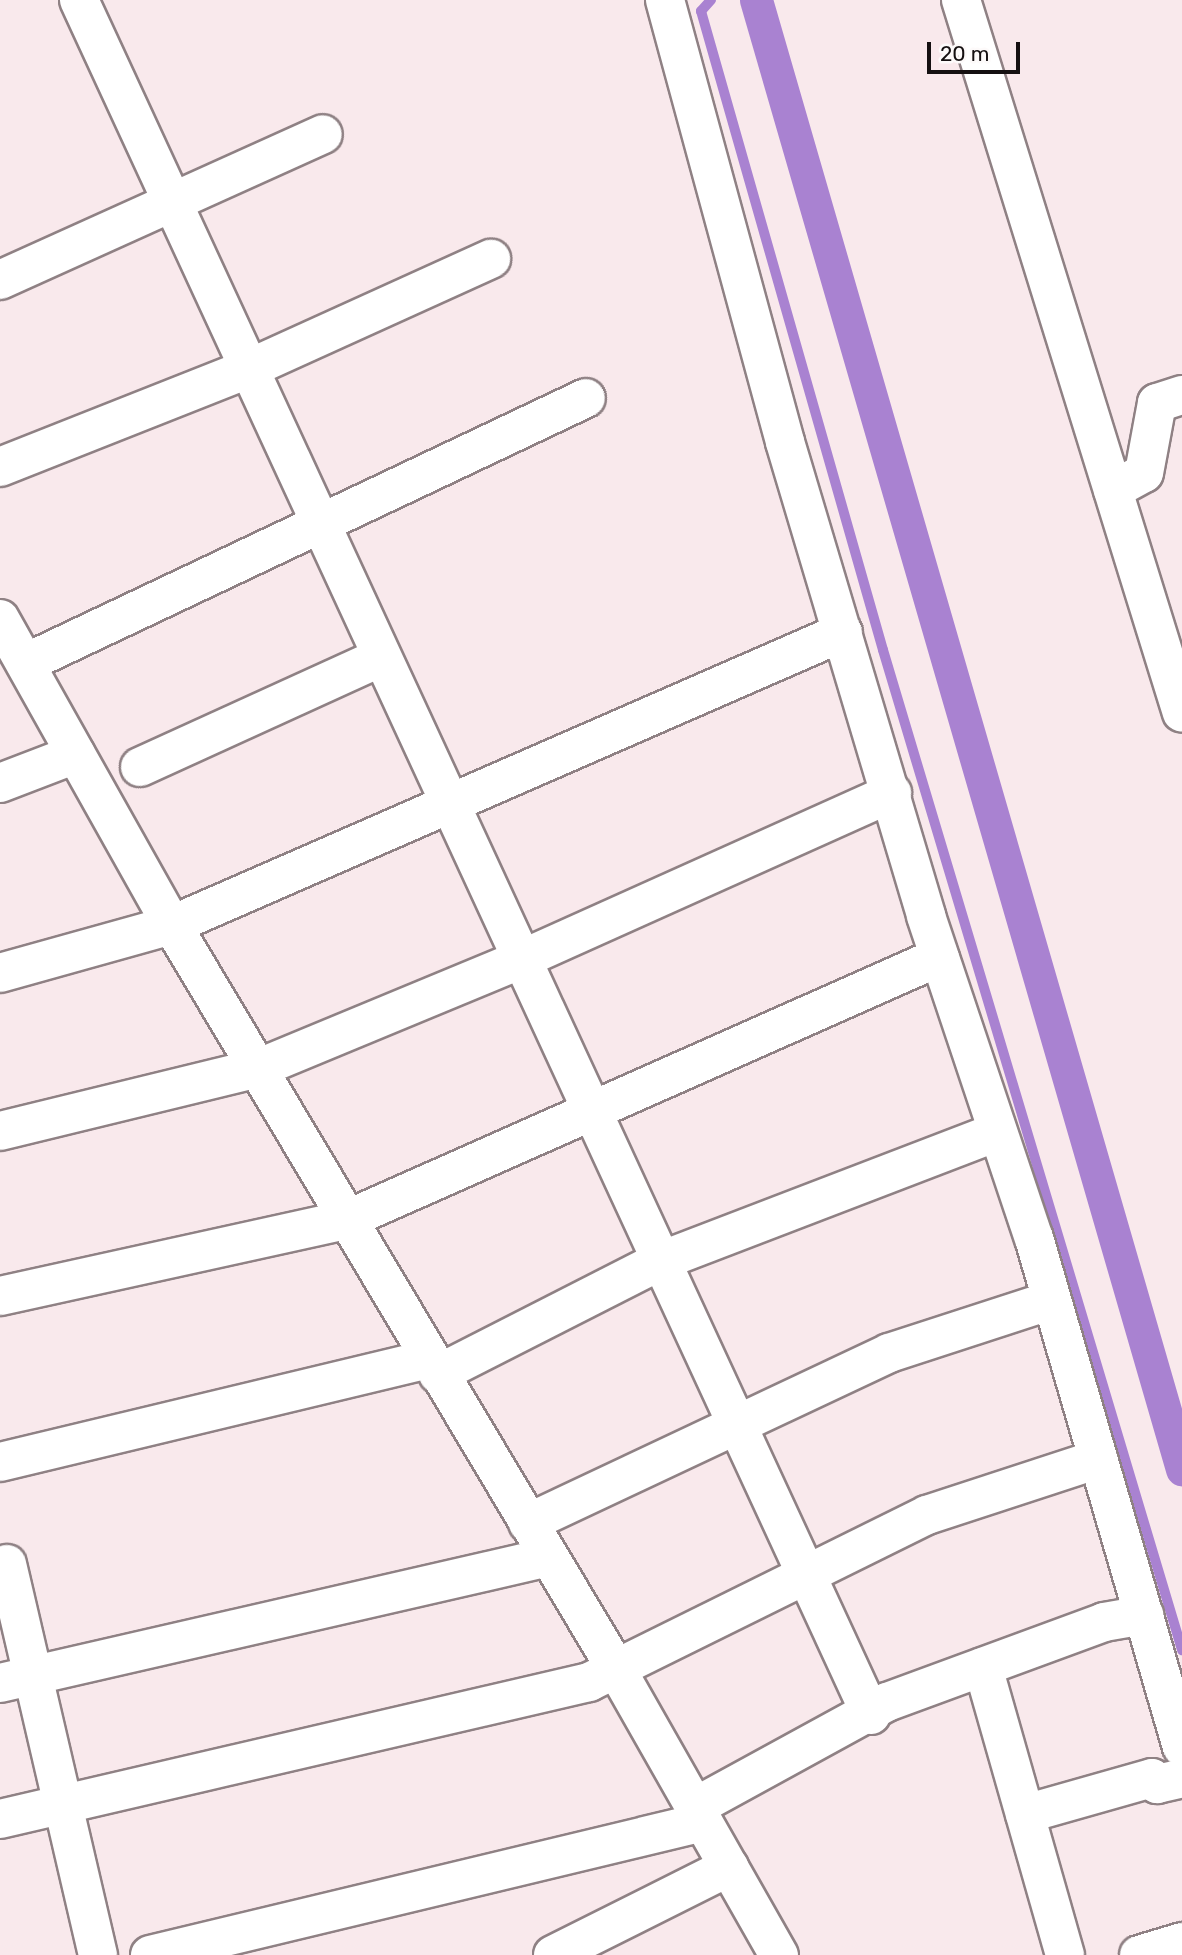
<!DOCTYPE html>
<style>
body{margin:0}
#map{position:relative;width:1182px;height:1955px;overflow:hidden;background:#f9e9ec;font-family:Rubik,sans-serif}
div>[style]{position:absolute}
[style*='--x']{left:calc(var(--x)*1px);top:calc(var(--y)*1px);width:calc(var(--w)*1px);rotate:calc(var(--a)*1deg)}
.stream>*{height:10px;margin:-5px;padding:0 5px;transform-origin:5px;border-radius:5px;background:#a982d1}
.canal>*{height:33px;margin:-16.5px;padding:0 16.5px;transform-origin:16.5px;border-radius:16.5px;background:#a982d1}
.roads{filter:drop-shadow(2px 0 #8f8184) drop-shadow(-2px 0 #8f8184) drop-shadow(0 2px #8f8184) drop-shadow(0 -2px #8f8184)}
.minor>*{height:38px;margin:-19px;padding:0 19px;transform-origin:19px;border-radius:19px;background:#fff}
span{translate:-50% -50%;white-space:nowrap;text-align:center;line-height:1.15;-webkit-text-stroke:7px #fdfafa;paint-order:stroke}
.scale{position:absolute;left:927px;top:42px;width:93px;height:32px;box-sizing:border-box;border:4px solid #151011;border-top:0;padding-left:9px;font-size:21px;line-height:24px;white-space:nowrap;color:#151011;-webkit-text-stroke:5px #fdfafa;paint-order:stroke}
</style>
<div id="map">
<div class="stream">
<i style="--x:711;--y:0;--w:15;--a:132"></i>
<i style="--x:701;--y:11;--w:664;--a:74.1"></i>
<i style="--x:883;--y:650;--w:1044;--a:73.35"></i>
</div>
<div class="canal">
<i style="--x:756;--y:0;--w:1530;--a:73.83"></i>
</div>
<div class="roads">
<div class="minor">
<i style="--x:79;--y:0;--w:1889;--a:65.21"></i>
<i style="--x:665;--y:0;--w:458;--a:74.8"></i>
<i style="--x:785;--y:442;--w:495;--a:73.4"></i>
<i style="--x:926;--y:916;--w:340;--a:71.5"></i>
<i style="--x:1034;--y:1238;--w:530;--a:73.79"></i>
<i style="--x:961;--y:0;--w:746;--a:72.78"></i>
<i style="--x:0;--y:280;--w:354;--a:-24.3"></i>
<i style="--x:0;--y:467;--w:267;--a:-21.6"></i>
<i style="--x:248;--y:369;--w:267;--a:-24.4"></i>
<i style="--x:1113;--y:490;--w:35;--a:-29"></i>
<i style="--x:1144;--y:473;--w:71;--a:-79.5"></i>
<i style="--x:1157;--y:403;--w:26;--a:-18"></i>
<i style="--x:0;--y:619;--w:351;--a:60.7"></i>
<i style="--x:172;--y:925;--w:870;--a:59.16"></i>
<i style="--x:618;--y:1672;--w:326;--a:60.4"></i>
<i style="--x:28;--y:662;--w:617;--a:-25.32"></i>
<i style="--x:140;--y:767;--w:265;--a:-24.5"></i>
<i style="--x:0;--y:783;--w:81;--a:-20.9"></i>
<i style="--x:0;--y:973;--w:179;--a:-15.6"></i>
<i style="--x:172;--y:925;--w:732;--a:-23.59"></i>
<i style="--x:0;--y:1131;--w:267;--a:-13.7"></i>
<i style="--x:259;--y:1068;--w:282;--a:-22.5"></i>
<i style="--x:520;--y:960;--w:408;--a:-24.2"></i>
<i style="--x:0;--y:1296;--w:354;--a:-12.4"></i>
<i style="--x:346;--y:1220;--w:649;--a:-23.92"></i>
<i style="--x:438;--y:1374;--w:247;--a:-27"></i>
<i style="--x:658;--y:1262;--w:362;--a:-21"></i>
<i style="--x:0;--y:1462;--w:442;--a:-13.5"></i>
<i style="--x:528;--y:1523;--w:399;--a:-25.2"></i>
<i style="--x:889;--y:1353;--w:171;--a:-18"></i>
<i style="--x:7;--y:1564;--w:401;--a:76.9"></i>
<i style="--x:983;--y:1667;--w:299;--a:74.1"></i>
<i style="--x:0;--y:1683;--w:563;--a:-12.93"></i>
<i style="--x:695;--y:1807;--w:219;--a:-28.7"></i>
<i style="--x:887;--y:1702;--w:231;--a:-20.2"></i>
<i style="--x:1104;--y:1622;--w:41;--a:-9.9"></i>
<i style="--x:1025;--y:1814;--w:132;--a:-15.8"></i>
<i style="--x:1152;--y:1778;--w:8;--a:50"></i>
<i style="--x:1157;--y:1784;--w:26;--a:-13"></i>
<i style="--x:0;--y:1819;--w:605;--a:-13.09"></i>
<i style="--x:589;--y:1682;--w:377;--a:-26.3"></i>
<i style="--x:927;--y:1515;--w:180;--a:-18.1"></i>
<i style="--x:150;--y:1955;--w:569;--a:-13.52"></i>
<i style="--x:553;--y:1955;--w:197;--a:-26.6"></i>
<i style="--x:1139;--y:1955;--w:45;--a:-16.8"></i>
</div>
</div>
<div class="scale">20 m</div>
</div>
